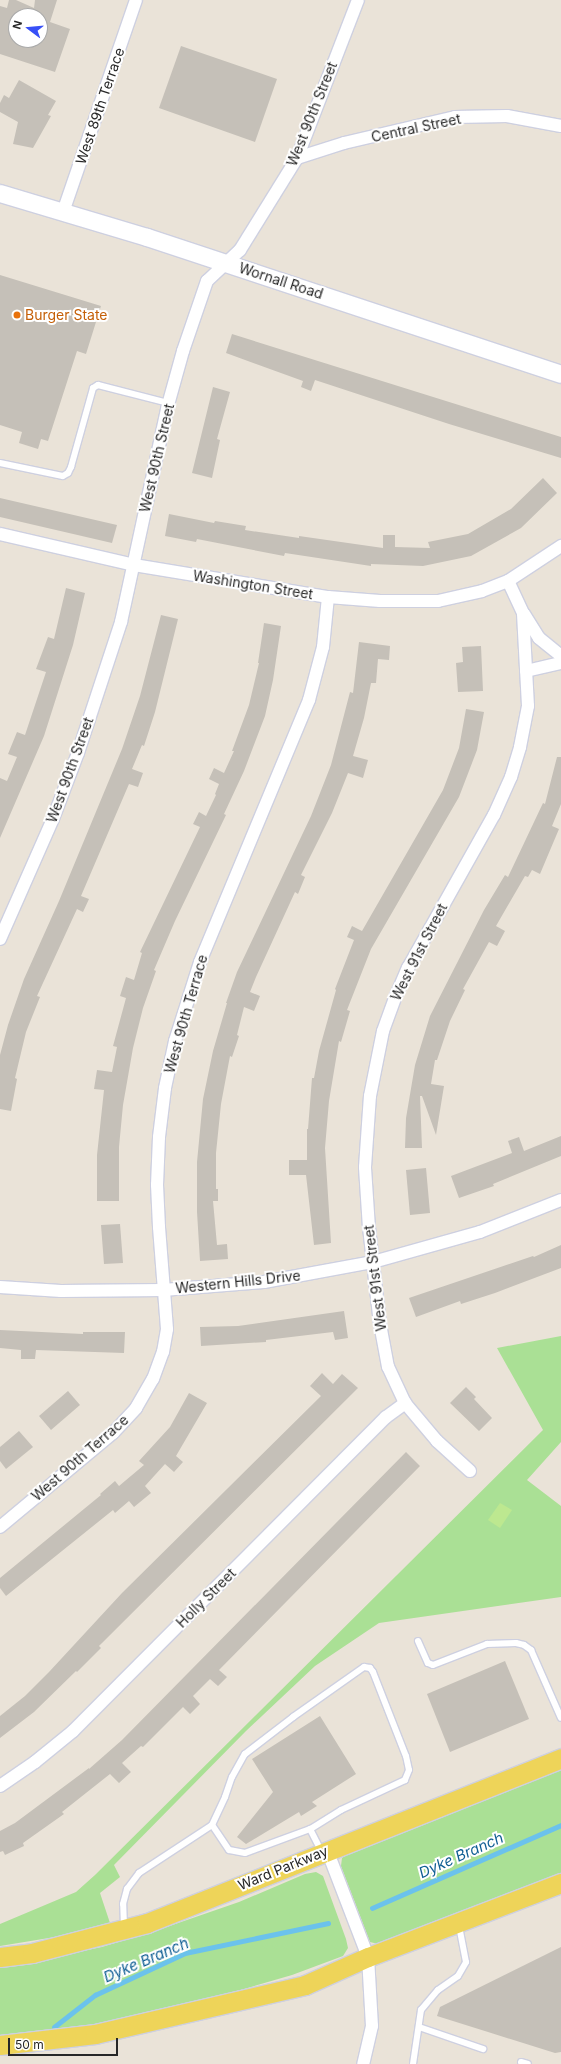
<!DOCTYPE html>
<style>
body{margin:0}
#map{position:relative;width:561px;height:2064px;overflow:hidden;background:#eae3d8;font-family:Inter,sans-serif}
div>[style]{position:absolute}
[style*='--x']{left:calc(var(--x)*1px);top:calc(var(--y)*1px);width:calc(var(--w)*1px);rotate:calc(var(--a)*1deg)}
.green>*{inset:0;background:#aae095}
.pitch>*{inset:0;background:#bde890}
.stream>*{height:4.5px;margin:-2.25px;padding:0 2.25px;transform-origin:2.25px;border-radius:2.25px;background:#6bc2ec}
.building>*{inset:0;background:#c5c0b8}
.roads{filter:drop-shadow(1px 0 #ced0e0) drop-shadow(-1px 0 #ced0e0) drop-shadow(0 1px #ced0e0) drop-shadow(0 -1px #ced0e0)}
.service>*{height:6px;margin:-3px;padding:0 3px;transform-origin:3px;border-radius:3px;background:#fff}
.minor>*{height:12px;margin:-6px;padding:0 6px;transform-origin:6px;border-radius:6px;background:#fff}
.secondary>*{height:17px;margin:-8.5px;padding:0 8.5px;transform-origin:8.5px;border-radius:8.5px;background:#fff}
.primary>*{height:19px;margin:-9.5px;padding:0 9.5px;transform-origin:9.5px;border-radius:9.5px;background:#eed459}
.dots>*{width:11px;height:11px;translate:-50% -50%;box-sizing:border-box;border:2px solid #fff;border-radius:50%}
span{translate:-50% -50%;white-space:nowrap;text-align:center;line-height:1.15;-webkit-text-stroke:4px #fff;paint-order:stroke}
.street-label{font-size:14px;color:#272727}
.food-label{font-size:14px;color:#c56008}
.left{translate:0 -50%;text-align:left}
.water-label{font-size:15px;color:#0f5e93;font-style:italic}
.north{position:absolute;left:8px;top:8px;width:40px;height:40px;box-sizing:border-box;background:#fff;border:1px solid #a9a9a9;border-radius:50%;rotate:286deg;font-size:11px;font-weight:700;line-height:16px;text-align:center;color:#272727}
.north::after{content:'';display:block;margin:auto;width:14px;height:18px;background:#3850f7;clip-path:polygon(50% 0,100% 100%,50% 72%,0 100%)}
.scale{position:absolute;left:8px;top:2038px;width:110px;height:18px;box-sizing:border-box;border:2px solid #272727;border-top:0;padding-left:5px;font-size:12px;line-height:14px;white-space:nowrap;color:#272727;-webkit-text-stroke:3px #fff;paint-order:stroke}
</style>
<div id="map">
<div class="green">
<i style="clip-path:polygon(561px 1336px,561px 1442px,527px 1480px,561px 1506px,561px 1597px,379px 1623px,315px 1666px,246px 1731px,114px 1865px,120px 1877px,100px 1893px,110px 1923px,55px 1937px,0 1946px,0 1924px,76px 1892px,95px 1875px,543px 1430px,497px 1348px)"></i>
<i style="clip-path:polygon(561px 1764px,561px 1873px,522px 1890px,378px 1944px,370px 1942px,341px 1866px,342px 1858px,349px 1853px)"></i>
<i style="clip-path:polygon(316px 1872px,323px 1876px,346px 1939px,348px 1948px,343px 1956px,292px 1975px,220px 1996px,139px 2015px,76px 2028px,0 2035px,0 1968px,102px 1947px,158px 1930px,239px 1902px,305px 1874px)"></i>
</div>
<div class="pitch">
<i style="clip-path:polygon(500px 1503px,512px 1510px,500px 1528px,488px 1520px)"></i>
</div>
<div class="stream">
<i style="--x:372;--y:1908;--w:206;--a:-23.7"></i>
<i style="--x:54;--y:2027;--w:52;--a:-38"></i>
<i style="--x:95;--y:1995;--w:99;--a:-25"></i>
<i style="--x:185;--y:1953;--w:146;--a:-11.8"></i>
</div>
<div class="building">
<i style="clip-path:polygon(evenodd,9px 0,16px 0,34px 8px,35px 0,57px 0,50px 22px,70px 29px,55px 72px,0 54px,0 6px,7px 8px,9px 0,16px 16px,40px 16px,40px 40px,16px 40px,16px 16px)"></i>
<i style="clip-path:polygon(181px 46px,277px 79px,255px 142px,159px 108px)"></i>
<i style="clip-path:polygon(19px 80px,56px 101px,48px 115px,51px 116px,33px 148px,13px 144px,18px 122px,0 112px,0 103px,4px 95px,9px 98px)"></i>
<i style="clip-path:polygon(0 275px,101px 306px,86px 354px,77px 351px,48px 441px,41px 439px,38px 449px,19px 443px,22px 432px,0 425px)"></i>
<i style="clip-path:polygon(232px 334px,561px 437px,561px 458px,449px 424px,315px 380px,311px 391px,301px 387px,303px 381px,226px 353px)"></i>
<i style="clip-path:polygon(213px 387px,230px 392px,217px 439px,220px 440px,212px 478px,192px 473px)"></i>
<i style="clip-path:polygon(543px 478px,557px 493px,521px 528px,471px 556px,423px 566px,371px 564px,371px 566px,285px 553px,284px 556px,197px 539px,196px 542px,165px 536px,169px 514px,214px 523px,215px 521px,246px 526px,245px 530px,299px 538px,299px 536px,383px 548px,383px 535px,395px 535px,395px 547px,430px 548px,428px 542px,468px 534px,511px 509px)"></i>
<i style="clip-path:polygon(0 498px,117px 525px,112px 543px,0 517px)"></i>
<i style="clip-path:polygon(66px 588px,85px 593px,73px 645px,44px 736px,0 838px,0 778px,7px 781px,17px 757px,8px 754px,17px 732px,25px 735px,46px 672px,36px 669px,48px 637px,54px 639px)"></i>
<i style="clip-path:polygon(161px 615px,178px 619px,155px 712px,144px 746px,142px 745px,132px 769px,143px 773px,138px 787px,129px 784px,81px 896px,89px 899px,83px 912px,77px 909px,37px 996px,40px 997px,26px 1032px,15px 1078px,17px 1079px,11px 1111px,0 1109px,0 1055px,8px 1025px,24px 979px,59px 901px,122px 749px,140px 696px)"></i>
<i style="clip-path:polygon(264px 623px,281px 626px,273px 680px,265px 716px,244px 771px,224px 814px,226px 815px,175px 921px,154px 970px,156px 971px,143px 1008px,133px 1048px,123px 1105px,119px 1147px,119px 1201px,97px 1201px,97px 1155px,104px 1090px,94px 1089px,97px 1070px,112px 1072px,117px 1047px,113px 1046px,126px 998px,120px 996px,126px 977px,134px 980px,142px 953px,140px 952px,200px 827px,193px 824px,199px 812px,206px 816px,216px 795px,215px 794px,219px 784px,209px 779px,214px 768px,224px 773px,234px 751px,232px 751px,249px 705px,259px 663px,258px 663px)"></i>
<i style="clip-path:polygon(359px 642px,390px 646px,389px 660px,378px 659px,376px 683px,371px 683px,364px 718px,353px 756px,368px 760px,363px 778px,348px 773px,332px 813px,301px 875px,305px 877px,298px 894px,295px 892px,256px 977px,250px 992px,260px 996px,254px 1011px,244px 1007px,237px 1035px,239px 1036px,232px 1057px,230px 1056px,221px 1104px,216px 1153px,216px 1189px,218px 1189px,218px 1201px,213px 1201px,217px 1245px,227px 1244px,228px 1259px,200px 1261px,197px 1212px,197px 1162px,203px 1099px,213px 1051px,227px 1003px,226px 1003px,237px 972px,311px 816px,331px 765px,350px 692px,353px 693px)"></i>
<i style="clip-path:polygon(481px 646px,483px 691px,458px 692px,456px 663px,463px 662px,462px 647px)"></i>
<i style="clip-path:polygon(466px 709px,484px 712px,477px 750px,459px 797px,371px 949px,347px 1010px,350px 1011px,341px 1042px,339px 1041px,329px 1101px,325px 1148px,331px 1243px,314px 1245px,306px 1175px,289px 1175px,289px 1160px,307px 1160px,307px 1129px,308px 1129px,312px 1078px,314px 1078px,319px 1051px,336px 990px,335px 989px,354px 940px,347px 937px,352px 926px,362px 931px,443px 790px,459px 748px)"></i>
<i style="clip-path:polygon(557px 757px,561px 757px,561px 804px,552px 826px,559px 829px,540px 874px,532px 870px,528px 877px,525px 876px,496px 926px,505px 931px,497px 946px,489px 942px,463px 989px,465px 990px,450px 1021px,437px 1060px,435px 1060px,431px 1084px,444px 1086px,436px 1135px,422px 1096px,420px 1096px,422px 1148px,405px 1148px,406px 1118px,415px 1065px,430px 1016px,484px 910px,505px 875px,508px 877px,543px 803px,545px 804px)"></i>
<i style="clip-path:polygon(561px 1136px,561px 1156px,493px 1184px,494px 1186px,459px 1198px,451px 1176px,512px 1153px,508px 1141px,519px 1137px,524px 1151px)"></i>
<i style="clip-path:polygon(426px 1168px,430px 1213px,410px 1215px,406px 1170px)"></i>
<i style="clip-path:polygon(120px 1224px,123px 1263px,104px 1264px,101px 1225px)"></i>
<i style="clip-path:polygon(561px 1245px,561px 1268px,495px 1293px,461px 1304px,460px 1301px,416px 1317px,409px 1298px,533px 1256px,534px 1257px)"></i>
<i style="clip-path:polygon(344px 1311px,348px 1338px,335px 1340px,333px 1332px,266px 1340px,266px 1342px,201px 1346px,200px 1327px,238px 1326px)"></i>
<i style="clip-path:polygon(0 1330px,83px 1334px,83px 1332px,125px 1332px,124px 1353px,36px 1350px,35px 1359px,21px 1359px,21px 1350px,0 1348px)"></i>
<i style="clip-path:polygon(322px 1373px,333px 1384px,342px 1374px,358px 1388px,99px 1646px,101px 1648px,77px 1672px,76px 1671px,34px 1712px,0 1738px,0 1716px,25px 1696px,49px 1672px,122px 1593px,321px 1396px,310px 1386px)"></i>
<i style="clip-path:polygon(466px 1387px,476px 1397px,474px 1399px,492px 1418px,479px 1431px,450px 1403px)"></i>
<i style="clip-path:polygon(68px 1391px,80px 1405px,51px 1430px,39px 1416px)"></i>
<i style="clip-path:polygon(189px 1393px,207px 1403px,176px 1456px,183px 1462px,174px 1472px,165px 1464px,145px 1486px,151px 1493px,134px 1507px,129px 1501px,115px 1513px,113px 1510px,6px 1596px,0 1588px,0 1578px,101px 1495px,100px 1494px,115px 1481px,119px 1486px,144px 1465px,139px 1461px,170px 1427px)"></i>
<i style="clip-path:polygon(19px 1431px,33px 1447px,6px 1469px,0 1461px,0 1447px)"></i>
<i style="clip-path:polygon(406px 1452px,420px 1466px,219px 1670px,227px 1677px,218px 1686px,210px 1679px,193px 1696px,200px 1704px,190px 1714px,183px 1707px,143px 1747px,141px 1746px,122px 1763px,131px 1772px,119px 1783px,110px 1774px,62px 1812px,64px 1814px,23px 1843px,24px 1846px,5px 1855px,3px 1851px,0 1852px,0 1831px,15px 1823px,89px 1768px,89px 1769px,122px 1740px)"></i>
<i style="clip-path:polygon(505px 1661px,529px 1719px,450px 1752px,427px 1694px)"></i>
<i style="clip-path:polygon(320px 1716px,356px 1774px,312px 1802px,317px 1806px,301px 1816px,299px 1812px,246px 1844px,237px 1837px,273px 1792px,252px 1759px)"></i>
<i style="clip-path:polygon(561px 1947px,561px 2052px,555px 2053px,437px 2016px,440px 2007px)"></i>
</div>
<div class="roads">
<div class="service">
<i style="--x:0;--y:463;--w:64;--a:11.7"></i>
<i style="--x:63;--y:476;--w:6;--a:-31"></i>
<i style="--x:68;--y:473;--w:7;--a:-63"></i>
<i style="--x:71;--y:467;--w:82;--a:-74.4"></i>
<i style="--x:93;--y:388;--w:6;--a:-31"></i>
<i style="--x:98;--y:385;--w:72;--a:14.4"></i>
<i style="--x:418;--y:1641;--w:24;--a:66"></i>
<i style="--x:428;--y:1663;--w:5;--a:22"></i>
<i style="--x:433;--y:1665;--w:58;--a:-21.3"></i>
<i style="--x:487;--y:1644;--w:29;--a:-2"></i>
<i style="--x:516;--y:1643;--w:8;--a:14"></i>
<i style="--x:524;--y:1645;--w:9;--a:36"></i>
<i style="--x:531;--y:1650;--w:74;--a:66.2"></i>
<i style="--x:310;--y:1829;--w:25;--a:63"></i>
<i style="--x:124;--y:1927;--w:23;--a:-92"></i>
<i style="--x:123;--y:1904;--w:16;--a:-75"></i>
<i style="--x:127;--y:1889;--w:20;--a:-53"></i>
<i style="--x:139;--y:1873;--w:87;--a:-33.3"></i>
<i style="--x:212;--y:1825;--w:31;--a:-65"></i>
<i style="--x:225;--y:1797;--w:21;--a:-71"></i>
<i style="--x:232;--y:1777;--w:26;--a:-61"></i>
<i style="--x:245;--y:1754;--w:61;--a:-37.6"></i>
<i style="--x:293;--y:1717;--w:87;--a:-35.2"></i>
<i style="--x:364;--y:1667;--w:6;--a:9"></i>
<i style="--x:370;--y:1668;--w:5;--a:53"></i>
<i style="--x:373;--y:1672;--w:90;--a:68.6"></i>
<i style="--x:406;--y:1756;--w:14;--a:78"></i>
<i style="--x:409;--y:1770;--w:11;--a:112"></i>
<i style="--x:405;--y:1780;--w:71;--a:154.9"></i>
<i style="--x:341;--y:1810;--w:36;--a:148"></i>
<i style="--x:310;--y:1829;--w:69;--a:159.7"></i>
<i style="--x:245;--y:1853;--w:16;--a:-169"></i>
<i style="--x:229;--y:1850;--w:30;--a:-124"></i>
<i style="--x:419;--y:2027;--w:68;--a:19"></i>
<i style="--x:521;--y:2062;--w:7;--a:16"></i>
<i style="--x:413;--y:2064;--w:55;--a:-81.6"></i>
<i style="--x:421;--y:2010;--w:26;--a:-50"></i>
<i style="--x:438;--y:1990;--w:24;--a:-35"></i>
<i style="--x:458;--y:1976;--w:16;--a:-60"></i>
<i style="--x:466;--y:1962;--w:38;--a:-101"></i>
</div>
<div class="minor">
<i style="--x:297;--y:158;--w:49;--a:-17.7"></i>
<i style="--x:344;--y:143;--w:114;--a:-13.2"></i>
<i style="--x:455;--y:117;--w:52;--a:-1.1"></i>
<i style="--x:507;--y:116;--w:55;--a:10.5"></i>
<i style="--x:63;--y:212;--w:224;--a:-71"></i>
<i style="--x:0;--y:534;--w:138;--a:13"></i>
<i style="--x:134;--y:565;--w:197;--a:9.4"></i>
<i style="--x:328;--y:597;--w:52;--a:4.4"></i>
<i style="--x:380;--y:601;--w:58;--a:0"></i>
<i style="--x:438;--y:601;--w:45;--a:-12.8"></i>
<i style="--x:482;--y:591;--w:28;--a:-21"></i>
<i style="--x:524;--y:614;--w:28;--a:58"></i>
<i style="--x:539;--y:638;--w:28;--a:39"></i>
<i style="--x:526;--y:671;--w:36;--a:-13"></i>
<i style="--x:0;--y:939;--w:131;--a:-66.2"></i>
<i style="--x:53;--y:819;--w:71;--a:-69.3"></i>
<i style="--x:78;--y:753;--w:138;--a:-71.8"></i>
<i style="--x:121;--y:622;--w:222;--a:-77.8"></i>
<i style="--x:168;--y:405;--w:56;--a:-74.5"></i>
<i style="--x:183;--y:351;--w:74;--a:-71.1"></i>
<i style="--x:207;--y:281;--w:45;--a:-43.2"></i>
<i style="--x:240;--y:250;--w:108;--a:-58.2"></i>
<i style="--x:297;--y:158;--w:169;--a:-68.9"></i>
<i style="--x:0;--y:1287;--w:61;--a:3.8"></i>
<i style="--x:61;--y:1291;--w:102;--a:-0.6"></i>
<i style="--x:163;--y:1290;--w:101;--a:-4.5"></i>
<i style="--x:264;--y:1282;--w:111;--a:-10.4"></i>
<i style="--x:373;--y:1262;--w:111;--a:-15.7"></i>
<i style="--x:480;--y:1232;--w:87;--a:-21.6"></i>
<i style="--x:470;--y:1471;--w:45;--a:-137.7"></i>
<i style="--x:437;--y:1441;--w:50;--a:-130.1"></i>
<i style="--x:405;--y:1403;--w:40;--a:-115"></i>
<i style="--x:388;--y:1367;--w:44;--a:-100.5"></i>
<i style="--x:380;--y:1324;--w:97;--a:-96.5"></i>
<i style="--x:369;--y:1228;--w:61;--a:-93.8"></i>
<i style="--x:365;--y:1167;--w:71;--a:-86"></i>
<i style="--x:370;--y:1096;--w:66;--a:-78.7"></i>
<i style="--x:383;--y:1031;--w:35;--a:-70"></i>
<i style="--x:395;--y:998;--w:33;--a:-67"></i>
<i style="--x:408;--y:968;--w:176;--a:-60.7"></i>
<i style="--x:494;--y:815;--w:42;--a:-65.9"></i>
<i style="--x:511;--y:777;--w:31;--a:-73"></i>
<i style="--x:520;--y:747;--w:42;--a:-79"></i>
<i style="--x:528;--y:706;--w:93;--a:-93.1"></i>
<i style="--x:523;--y:613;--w:35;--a:-115"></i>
<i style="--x:508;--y:581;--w:64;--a:-33.4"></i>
<i style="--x:0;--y:1527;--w:147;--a:-39.8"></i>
<i style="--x:113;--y:1433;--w:34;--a:-47"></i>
<i style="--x:136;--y:1408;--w:34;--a:-60"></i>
<i style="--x:153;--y:1379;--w:29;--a:-70"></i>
<i style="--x:163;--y:1352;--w:23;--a:-80"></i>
<i style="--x:167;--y:1329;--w:102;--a:-94.5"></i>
<i style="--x:159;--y:1227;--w:42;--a:-92.7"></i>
<i style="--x:157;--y:1185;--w:48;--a:-87.6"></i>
<i style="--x:159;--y:1137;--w:49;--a:-83"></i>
<i style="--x:165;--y:1088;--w:48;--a:-78"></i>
<i style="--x:175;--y:1041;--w:83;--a:-72.4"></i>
<i style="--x:200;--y:962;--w:284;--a:-67.4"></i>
<i style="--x:309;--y:700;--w:55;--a:-75.2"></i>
<i style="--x:323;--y:647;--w:50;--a:-84.3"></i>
<i style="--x:0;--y:1786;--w:42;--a:-34.4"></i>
<i style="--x:35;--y:1762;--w:49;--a:-39.2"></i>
<i style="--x:73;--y:1731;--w:443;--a:-45.1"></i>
<i style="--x:386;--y:1417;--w:24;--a:-36"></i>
<i style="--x:327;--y:1850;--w:115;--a:69"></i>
<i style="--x:368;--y:1957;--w:69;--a:86.7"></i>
<i style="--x:372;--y:2026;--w:39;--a:103"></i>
</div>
<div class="secondary">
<i style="--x:0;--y:193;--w:153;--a:16.7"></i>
<i style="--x:147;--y:237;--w:436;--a:18.3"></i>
</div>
<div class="primary">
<i style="--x:0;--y:1957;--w:32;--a:-7"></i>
<i style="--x:32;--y:1953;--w:119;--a:-14.6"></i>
<i style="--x:147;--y:1923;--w:446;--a:-21.7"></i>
<i style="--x:0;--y:2045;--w:96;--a:-6.6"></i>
<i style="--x:95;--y:2034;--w:216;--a:-13.1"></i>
<i style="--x:305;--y:1985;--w:69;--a:-24"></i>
<i style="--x:368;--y:1957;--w:207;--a:-21"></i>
</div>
</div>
<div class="dots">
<i style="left:17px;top:315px;background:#e8710a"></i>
</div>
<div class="street-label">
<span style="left:100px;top:106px;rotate:-71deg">West 89th Terrace</span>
<span style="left:312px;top:114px;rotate:-68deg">West 90th Street</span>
<span style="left:416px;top:128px;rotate:-12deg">Central Street</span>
<span style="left:281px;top:281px;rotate:18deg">Wornall Road</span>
<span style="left:157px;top:458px;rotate:-77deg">West 90th Street</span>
<span style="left:253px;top:585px;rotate:9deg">Washington Street</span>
<span style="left:70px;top:770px;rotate:-70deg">West 90th Street</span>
<span style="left:419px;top:952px;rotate:-63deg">West 91st Street</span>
<span style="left:186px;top:1014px;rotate:-74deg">West 90th Terrace</span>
<span style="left:375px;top:1278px;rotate:-97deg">West 91st Street</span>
<span style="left:238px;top:1282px;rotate:-6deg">Western Hills Drive</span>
<span style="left:80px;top:1458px;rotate:-41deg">West 90th Terrace</span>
<span style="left:206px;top:1598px;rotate:-45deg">Holly Street</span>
<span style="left:283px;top:1868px;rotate:-22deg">Ward Parkway</span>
</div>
<div class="food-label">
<span class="left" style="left:25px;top:315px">Burger State</span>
</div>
<div class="water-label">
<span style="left:461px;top:1855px;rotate:-24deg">Dyke Branch</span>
<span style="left:146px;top:1960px;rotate:-23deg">Dyke Branch</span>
</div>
<div class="north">N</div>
<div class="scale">50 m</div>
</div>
